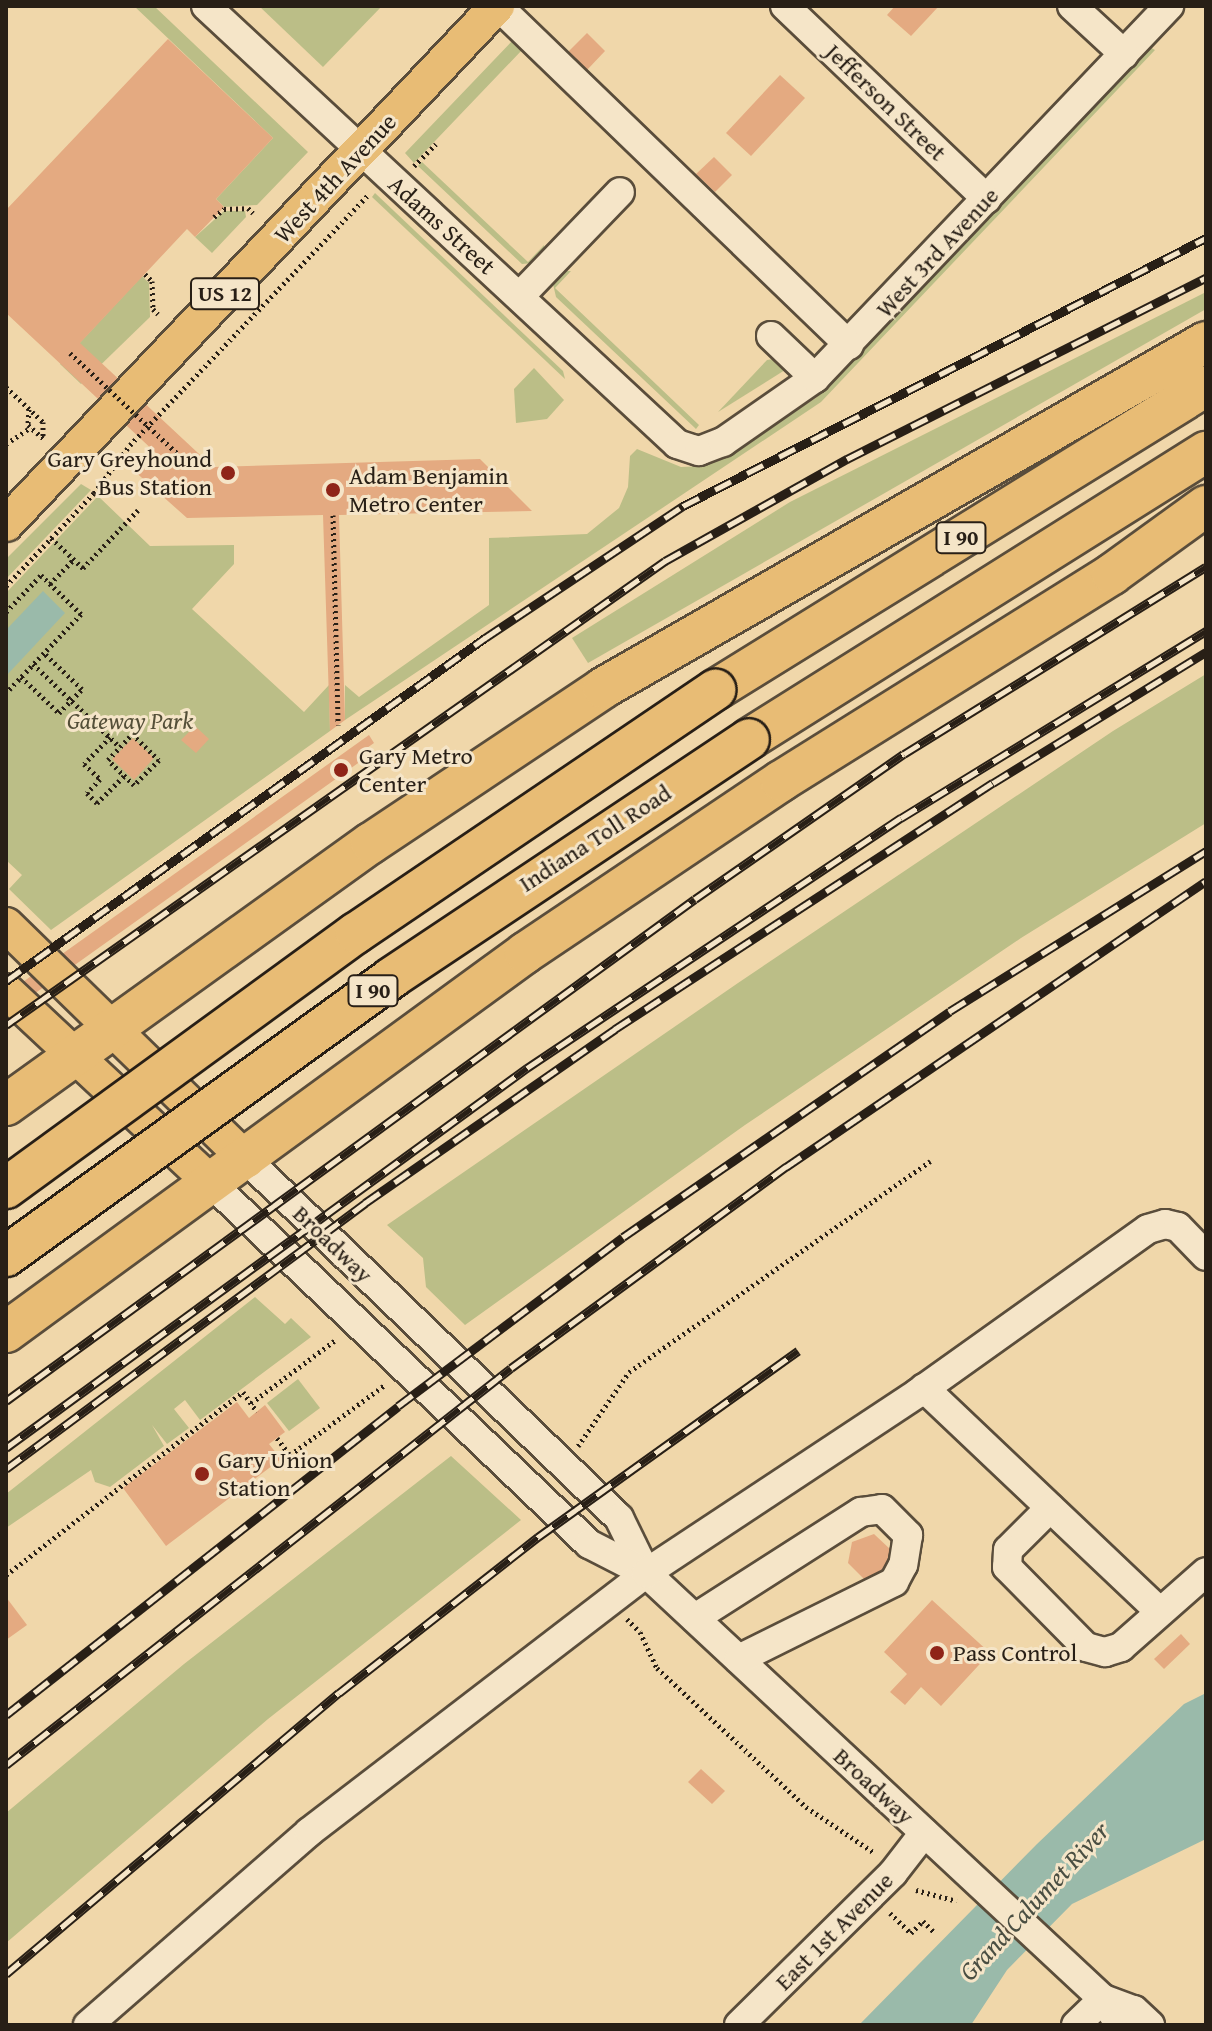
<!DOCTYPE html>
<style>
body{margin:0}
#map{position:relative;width:1212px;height:2031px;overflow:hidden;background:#f0d7aa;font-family:"Gentium Book Plus",serif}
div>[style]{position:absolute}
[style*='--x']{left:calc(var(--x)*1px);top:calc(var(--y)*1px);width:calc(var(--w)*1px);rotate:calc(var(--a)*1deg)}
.green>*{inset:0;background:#bbbe87}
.water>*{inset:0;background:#9abaaa}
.building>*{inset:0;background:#e4aa81}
.path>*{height:5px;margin-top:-2.5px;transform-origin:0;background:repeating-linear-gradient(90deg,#281f16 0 2px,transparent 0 6px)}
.roads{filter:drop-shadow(2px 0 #5a4d3b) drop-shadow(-2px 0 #5a4d3b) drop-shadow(0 2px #5a4d3b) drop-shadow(0 -2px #5a4d3b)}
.minor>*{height:28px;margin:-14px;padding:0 14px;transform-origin:14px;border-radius:14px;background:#f5e5c8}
.major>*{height:34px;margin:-17px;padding:0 17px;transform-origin:17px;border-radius:17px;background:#e8bc75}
.highway>*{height:40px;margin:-20px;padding:0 20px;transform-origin:20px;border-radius:20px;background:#e8bc75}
.rail>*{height:9px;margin-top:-4.5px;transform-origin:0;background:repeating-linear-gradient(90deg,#f5e5c8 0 18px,#281f16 0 36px);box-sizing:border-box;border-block:2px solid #281f16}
.path-bridge>*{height:5px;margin-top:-2.5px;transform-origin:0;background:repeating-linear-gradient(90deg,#281f16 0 2px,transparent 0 6px)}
.bridges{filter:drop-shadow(2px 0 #281f16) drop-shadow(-2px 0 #281f16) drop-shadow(0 2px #281f16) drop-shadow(0 -2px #281f16)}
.highway-bridge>*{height:40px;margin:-20px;padding:0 20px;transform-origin:20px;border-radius:20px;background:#e8bc75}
.dots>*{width:22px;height:22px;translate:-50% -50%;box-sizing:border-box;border:4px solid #f5e5c8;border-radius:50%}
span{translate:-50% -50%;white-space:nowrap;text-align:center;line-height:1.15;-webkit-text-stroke:6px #f5e5c8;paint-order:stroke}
.shield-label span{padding:2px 6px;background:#f5e5c8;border:2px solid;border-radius:6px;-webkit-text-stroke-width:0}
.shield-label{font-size:22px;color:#281f16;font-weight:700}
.street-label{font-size:24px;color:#281f16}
.poi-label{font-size:24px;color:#281f16}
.right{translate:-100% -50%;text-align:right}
.left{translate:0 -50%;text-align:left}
.park-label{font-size:24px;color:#544f38;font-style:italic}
.water-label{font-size:26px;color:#4a4e42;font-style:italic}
.frame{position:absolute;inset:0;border:8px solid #281f16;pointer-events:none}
</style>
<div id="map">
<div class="green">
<i style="clip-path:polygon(134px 6px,154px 6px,308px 152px,257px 205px,224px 207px,216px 199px,273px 138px)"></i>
<i style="clip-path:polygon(259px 6px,382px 6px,323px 67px)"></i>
<i style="clip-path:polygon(514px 39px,602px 126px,522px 50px,414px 163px,405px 153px)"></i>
<i style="clip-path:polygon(1148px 46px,1155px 50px,821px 402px,345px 720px,345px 685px,359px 697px,489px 605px,489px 538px,587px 534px,619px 508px,628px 487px,630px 456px,637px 449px,681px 467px,706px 466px,816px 398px)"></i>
<i style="clip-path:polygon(422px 162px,528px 262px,544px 245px,545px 251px,533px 263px,522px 264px,418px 166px)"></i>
<i style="clip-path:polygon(375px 193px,563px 371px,565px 379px,372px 197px)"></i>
<i style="clip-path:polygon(224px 211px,245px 211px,246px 217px,212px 253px,195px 237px)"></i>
<i style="clip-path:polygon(563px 271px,571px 271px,555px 288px,699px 425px,696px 429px,556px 297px,553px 284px)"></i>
<i style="clip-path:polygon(142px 276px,149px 283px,150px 317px,81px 384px,60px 364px)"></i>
<i style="clip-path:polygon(1206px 292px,1206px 309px,588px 663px,572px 638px,790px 502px)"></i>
<i style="clip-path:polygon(773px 359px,785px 370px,718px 412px,767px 360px)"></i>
<i style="clip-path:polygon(534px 368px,564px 400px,547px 419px,516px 423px,514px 389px)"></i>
<i style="clip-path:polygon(81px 484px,91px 490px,6px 579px,6px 559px)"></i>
<i style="clip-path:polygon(98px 496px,150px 546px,234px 545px,234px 564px,192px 609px,304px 712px,329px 685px,330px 731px,51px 930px,9px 889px,22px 875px,6px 860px,6px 593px)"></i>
<i style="clip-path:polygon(1206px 674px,1206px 823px,1021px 938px,745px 1125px,465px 1325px,426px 1287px,423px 1258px,387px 1225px,738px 983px,1113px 731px)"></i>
<i style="clip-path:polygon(255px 1297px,285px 1324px,291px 1318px,311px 1337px,200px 1420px,185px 1400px,174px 1409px,189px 1428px,167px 1444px,152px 1425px,164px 1446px,110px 1487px,95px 1482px,91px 1470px,6px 1528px,6px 1494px)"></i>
<i style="clip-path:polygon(298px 1379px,320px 1408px,289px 1431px,267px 1403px)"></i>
<i style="clip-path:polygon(451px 1456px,521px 1520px,268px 1719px,6px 1943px,6px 1813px,184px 1664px)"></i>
</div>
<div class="water">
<i style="clip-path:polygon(43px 591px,65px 613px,6px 676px,6px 630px)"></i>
<i style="clip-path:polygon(1206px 1693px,1206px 1839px,1072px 1904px,1007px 1970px,971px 2025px,859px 2025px,1037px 1844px,1184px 1704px)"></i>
</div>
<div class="building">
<i style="clip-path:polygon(895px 6px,939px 6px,911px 36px,887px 15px)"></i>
<i style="clip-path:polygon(587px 33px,605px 51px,587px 70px,568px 52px)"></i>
<i style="clip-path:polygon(168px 39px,273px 138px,216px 199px,224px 207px,195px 237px,187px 229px,80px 343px,213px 467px,480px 459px,532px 511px,339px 515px,345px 720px,330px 731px,323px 515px,187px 518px,132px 469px,172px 468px,6px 313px,6px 210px)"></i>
<i style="clip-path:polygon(780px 75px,805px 98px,751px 156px,726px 133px)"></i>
<i style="clip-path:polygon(714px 157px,732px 175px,715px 192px,696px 174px)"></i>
<i style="clip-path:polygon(195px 726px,209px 739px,196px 753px,181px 740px)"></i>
<i style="clip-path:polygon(369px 735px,374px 743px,364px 750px,368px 756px,6px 1014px,6px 994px)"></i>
<i style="clip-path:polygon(133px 738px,154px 758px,134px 780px,112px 759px)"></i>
<i style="clip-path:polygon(237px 1402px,249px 1418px,265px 1405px,285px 1432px,269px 1444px,281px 1459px,166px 1546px,123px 1488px)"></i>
<i style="clip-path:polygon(874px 1534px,891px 1550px,886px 1572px,864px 1579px,848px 1563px,852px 1542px)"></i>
<i style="clip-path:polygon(6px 1597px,27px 1625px,6px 1640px)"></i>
<i style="clip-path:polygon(932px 1600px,990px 1653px,941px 1706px,921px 1687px,905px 1705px,890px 1692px,907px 1674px,884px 1652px)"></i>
<i style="clip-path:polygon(1181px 1634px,1190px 1644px,1164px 1669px,1154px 1659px)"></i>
<i style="clip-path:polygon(701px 1769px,725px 1791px,712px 1804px,688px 1782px)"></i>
</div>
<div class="path">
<i style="--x:414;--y:166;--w:31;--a:-45"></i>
<i style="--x:214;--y:217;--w:13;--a:-39"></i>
<i style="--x:224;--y:209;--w:24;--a:-2"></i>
<i style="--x:248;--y:208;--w:7;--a:45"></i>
<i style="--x:145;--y:274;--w:10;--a:45"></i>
<i style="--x:152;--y:281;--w:28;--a:88"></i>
<i style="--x:153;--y:309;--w:7;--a:45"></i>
<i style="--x:6;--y:387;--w:51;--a:43.4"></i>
<i style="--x:43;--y:422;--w:16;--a:90"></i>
<i style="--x:29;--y:409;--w:16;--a:94"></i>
<i style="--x:28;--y:425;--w:20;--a:41"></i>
<i style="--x:6;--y:444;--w:30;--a:-34"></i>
<i style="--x:333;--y:515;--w:210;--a:88.6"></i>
<i style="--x:51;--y:538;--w:44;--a:43.2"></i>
<i style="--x:83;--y:568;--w:80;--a:-46.5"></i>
<i style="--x:50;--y:584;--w:35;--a:-46"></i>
<i style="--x:6;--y:586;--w:128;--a:-46.6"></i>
<i style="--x:94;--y:493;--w:60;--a:-53.1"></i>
<i style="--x:130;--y:445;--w:347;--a:-46.4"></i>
<i style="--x:6;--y:612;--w:51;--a:-46.6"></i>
<i style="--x:41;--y:575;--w:56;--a:44.3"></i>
<i style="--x:81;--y:614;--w:109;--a:133.5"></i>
<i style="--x:33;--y:664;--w:120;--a:43.7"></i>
<i style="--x:21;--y:677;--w:52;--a:43.5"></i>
<i style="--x:59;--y:713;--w:33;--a:-46"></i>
<i style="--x:82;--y:689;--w:52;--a:-136.5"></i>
<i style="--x:132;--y:734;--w:37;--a:44"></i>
<i style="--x:159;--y:760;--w:35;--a:135"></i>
<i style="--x:134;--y:785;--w:36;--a:-136"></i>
<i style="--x:108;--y:760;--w:35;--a:-47"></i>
<i style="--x:110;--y:737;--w:37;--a:134"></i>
<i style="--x:84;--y:764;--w:22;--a:43"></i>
<i style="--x:100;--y:779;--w:19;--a:133"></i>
<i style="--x:87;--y:793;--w:14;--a:45"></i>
<i style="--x:97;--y:803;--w:38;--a:-45"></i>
<i style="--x:251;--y:1403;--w:107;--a:-36.7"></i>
<i style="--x:277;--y:1438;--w:21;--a:53"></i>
<i style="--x:290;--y:1455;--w:119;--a:-36.5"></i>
<i style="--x:578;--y:1446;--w:90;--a:-55.4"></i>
<i style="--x:629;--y:1372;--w:368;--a:-35"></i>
<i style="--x:6;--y:1575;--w:299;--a:-37.7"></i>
<i style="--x:243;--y:1392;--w:24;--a:55"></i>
<i style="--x:627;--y:1619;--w:18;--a:45"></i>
<i style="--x:640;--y:1632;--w:40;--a:65"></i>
<i style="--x:657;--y:1668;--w:204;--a:43"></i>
<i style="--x:806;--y:1807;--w:81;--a:33.9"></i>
<i style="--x:916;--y:1890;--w:42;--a:15"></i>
<i style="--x:890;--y:1913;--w:29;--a:44"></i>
<i style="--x:911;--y:1933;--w:17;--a:-45"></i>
<i style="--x:923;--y:1921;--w:17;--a:45"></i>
</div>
<div class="roads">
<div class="minor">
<i style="--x:206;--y:6;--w:643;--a:42.92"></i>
<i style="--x:677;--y:444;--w:23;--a:18"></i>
<i style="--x:699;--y:451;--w:26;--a:-21"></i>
<i style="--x:723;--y:442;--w:112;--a:-34.8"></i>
<i style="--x:815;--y:378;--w:514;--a:-46.42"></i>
<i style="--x:498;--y:6;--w:488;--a:44"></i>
<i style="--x:785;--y:6;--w:279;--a:43.7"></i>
<i style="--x:1072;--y:6;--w:71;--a:42.7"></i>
<i style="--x:520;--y:296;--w:144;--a:-46.1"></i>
<i style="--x:771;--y:336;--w:61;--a:43.7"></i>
<i style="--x:247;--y:1160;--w:516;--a:43.9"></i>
<i style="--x:619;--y:1518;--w:61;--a:63.9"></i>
<i style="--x:212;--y:1184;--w:521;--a:43.68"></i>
<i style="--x:589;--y:1544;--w:64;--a:27"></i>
<i style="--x:646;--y:1573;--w:625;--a:42.99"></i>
<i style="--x:1103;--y:1999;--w:31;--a:57"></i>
<i style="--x:924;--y:1388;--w:325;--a:43.5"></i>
<i style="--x:1050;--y:1508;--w:59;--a:135"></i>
<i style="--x:1008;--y:1550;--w:17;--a:93"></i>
<i style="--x:1007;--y:1567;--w:112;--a:45.4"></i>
<i style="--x:1086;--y:1647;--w:20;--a:15"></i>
<i style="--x:1105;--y:1652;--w:17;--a:-17"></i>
<i style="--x:1121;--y:1647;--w:113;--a:-41.4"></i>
<i style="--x:695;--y:1618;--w:197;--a:-32.6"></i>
<i style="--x:861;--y:1512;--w:21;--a:-8"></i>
<i style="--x:882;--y:1509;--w:37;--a:45"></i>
<i style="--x:908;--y:1535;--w:30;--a:99"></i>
<i style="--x:903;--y:1565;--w:19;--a:118"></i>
<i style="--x:894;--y:1582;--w:173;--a:153.6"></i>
<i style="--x:1103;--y:1999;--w:33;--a:20"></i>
<i style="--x:1134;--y:2010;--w:22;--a:43"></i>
<i style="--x:88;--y:2025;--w:293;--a:-41.1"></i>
<i style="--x:309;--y:1832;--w:425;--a:-37.5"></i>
<i style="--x:646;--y:1573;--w:326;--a:-33.5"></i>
<i style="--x:918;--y:1393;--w:282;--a:-35.5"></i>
<i style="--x:1148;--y:1229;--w:18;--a:-16"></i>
<i style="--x:1165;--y:1224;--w:13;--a:13"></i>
<i style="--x:1178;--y:1227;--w:40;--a:46"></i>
<i style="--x:739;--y:2025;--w:216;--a:-44.6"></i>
<i style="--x:893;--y:1873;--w:51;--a:-52.2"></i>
<i style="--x:1076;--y:2025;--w:37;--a:-44"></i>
</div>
<div class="major">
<i style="--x:6;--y:524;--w:714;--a:-46.53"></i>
<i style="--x:6;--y:925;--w:337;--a:44.3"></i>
<i style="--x:6;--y:991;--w:282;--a:43.1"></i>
</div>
<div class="highway">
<i style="--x:715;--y:690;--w:577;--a:-31.76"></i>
<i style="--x:749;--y:739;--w:540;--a:-32.13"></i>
<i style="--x:6;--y:1105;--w:449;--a:-35.7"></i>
<i style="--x:371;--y:843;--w:279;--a:-33.7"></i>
<i style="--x:603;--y:688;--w:695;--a:-29.85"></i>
<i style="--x:6;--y:1332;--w:643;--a:-36.14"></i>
<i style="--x:525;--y:953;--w:308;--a:-33.9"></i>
<i style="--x:781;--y:781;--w:390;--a:-32"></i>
<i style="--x:1112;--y:574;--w:116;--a:-35.9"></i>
</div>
</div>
<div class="rail">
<i style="--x:6;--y:981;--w:589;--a:-35.61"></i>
<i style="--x:485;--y:638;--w:238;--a:-33.7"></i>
<i style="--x:683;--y:506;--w:588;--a:-27.13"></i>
<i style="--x:6;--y:1025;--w:806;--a:-35.15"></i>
<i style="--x:665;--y:561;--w:209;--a:-29.3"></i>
<i style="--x:847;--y:459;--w:402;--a:-26.8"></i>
<i style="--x:6;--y:1401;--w:852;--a:-36.08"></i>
<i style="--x:695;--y:899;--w:254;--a:-34.8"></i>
<i style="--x:904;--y:754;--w:355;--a:-31.8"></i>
<i style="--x:6;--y:1448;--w:645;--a:-36.11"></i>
<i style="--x:527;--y:1068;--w:450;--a:-33.8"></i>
<i style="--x:901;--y:818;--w:358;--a:-31.5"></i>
<i style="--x:6;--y:1469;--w:447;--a:-36.5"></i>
<i style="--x:365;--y:1203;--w:305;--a:-34.8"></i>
<i style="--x:615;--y:1029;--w:451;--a:-33.1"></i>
<i style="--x:993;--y:783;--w:250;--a:-31.6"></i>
<i style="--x:6;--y:1715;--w:499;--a:-38.2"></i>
<i style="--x:398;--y:1406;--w:281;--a:-36.9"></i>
<i style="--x:623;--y:1237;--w:397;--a:-34.6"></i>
<i style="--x:950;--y:1011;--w:302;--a:-32"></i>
<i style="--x:6;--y:1765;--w:642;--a:-38.17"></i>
<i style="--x:511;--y:1368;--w:341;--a:-36.2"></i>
<i style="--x:786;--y:1167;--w:508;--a:-34.25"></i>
<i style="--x:6;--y:1974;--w:436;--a:-40.2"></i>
<i style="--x:339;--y:1693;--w:253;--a:-38.1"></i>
<i style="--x:538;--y:1537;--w:320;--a:-35.6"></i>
</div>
<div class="path-bridge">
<i style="--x:70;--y:353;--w:167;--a:43.1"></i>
</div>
<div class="bridges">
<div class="highway-bridge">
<i style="--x:6;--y:1188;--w:433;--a:-36.1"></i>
<i style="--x:356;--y:933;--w:434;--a:-34.1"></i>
<i style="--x:6;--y:1256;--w:475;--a:-35.8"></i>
<i style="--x:391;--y:978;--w:430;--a:-33.7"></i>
</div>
</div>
<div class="dots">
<i style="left:228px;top:473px;background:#8f2418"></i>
<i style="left:333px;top:490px;background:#8f2418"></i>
<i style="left:341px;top:770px;background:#8f2418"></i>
<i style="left:202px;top:1474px;background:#8f2418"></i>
<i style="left:937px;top:1653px;background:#8f2418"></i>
</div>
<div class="shield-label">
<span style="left:225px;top:294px">US 12</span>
<span style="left:961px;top:538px">I 90</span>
<span style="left:373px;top:991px">I 90</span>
</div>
<div class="street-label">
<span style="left:886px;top:102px;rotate:44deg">Jefferson Street</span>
<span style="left:335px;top:178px;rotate:-47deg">West 4th Avenue</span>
<span style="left:442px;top:225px;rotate:42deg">Adams Street</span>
<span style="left:937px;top:252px;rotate:-47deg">West 3rd Avenue</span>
<span style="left:595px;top:838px;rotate:-33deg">Indiana Toll Road</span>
<span style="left:333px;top:1244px;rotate:44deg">Broadway</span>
<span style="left:874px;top:1786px;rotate:43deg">Broadway</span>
<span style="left:834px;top:1931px;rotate:-45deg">East 1st Avenue</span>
</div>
<div class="poi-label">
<span class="right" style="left:212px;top:473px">Gary Greyhound<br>Bus Station</span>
<span class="left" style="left:349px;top:490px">Adam Benjamin<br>Metro Center</span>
<span class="left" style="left:359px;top:770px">Gary Metro<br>Center</span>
<span class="left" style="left:218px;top:1474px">Gary Union<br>Station</span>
<span class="left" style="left:953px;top:1653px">Pass Control</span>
</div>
<div class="park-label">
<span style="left:130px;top:721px">Gateway Park</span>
</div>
<div class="water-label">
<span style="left:1034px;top:1901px;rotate:-47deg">Grand Calumet River</span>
</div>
<div class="frame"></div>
</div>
